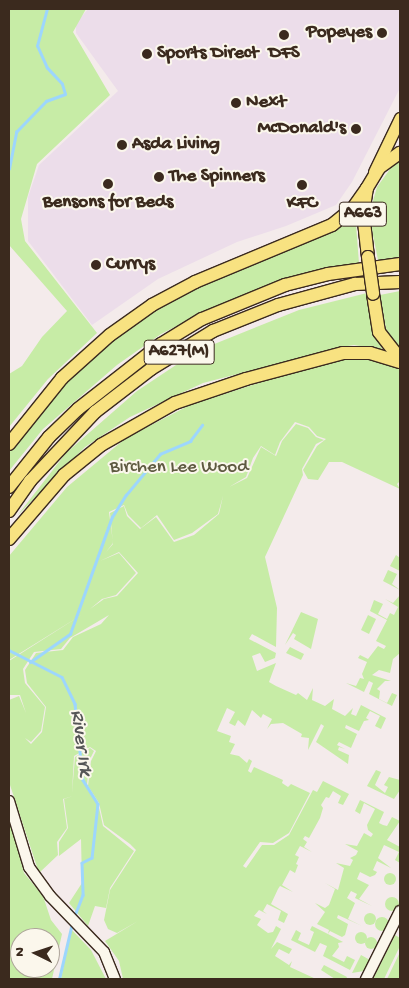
<!DOCTYPE html>
<style>
body{margin:0}
#map{position:relative;width:409px;height:988px;overflow:hidden;background:#f4ebeb;font-family:"Gochi Hand",sans-serif}
div>[style]{position:absolute}
[style*='--x']{left:calc(var(--x)*1px);top:calc(var(--y)*1px);width:calc(var(--w)*1px);rotate:calc(var(--a)*1deg)}
.built>*{inset:0;background:#ecddea}
.green>*{inset:0;background:#c7eca6}
.round{border-radius:50%}
.stream>*{height:2.5px;margin:-1.25px;padding:0 1.25px;transform-origin:1.25px;border-radius:1.25px;background:#9dd6fd}
.roads{filter:drop-shadow(1px 0 #3b2a1e) drop-shadow(-1px 0 #3b2a1e) drop-shadow(0 1px #3b2a1e) drop-shadow(0 -1px #3b2a1e)}
.secondary>*{height:10px;margin:-5px;padding:0 5px;transform-origin:5px;border-radius:5px;background:#fbf7ec}
.primary>*{height:11px;margin:-5.5px;padding:0 5.5px;transform-origin:5.5px;border-radius:5.5px;background:#f8e281}
.highway>*{height:12px;margin:-6px;padding:0 6px;transform-origin:6px;border-radius:6px;background:#f8e281}
.bridges{filter:drop-shadow(1px 0 #3b2a1e) drop-shadow(-1px 0 #3b2a1e) drop-shadow(0 1px #3b2a1e) drop-shadow(0 -1px #3b2a1e)}
.highway-bridge>*{height:12px;margin:-6px;padding:0 6px;transform-origin:6px;border-radius:6px;background:#f8e281}
.dots>*{width:14px;height:14px;translate:-50% -50%;box-sizing:border-box;border:2px solid #fbf7ec;border-radius:50%}
span{translate:-50% -50%;white-space:nowrap;text-align:center;line-height:1.15;-webkit-text-stroke:4px #fbf7ec;paint-order:stroke}
.shield-label span{padding:1px 4px;background:#fbf7ec;border:1px solid;border-radius:4px;-webkit-text-stroke-width:0}
.shield-label{font-size:18px;color:#3b2a1e;font-weight:700}
.poi-label{font-size:19px;color:#3b2a1e;font-weight:700}
.right{translate:-100% -50%;text-align:right}
.left{translate:0 -50%;text-align:left}
.park-label{font-size:19px;color:#5e5a40}
.water-label{font-size:20px;color:#545556;font-style:italic}
.frame{position:absolute;inset:0;border:10px solid #3b2a1e;pointer-events:none}
.north{position:absolute;left:10px;top:928px;width:50px;height:50px;box-sizing:border-box;background:#fbf7ec;border:1px solid #aea59a;border-radius:50%;rotate:274deg;font-size:14px;font-weight:700;line-height:20px;text-align:center;color:#3b2a1e}
.north::after{content:'';display:block;margin:auto;width:18px;height:22px;background:#3b2a1e;clip-path:polygon(50% 0,100% 100%,50% 72%,0 100%)}
</style>
<div id="map">
<div class="built">
<i style="clip-path:polygon(88px 9px,400px 9px,400px 88px,352px 182px,336px 205px,286px 226px,237px 242px,158px 279px,92px 325px,28px 241px,28px 197px,39px 165px,118px 91px,76px 33px,76px 23px)"></i>
</div>
<div class="green">
<i style="clip-path:polygon(9px 9px,86px 9px,73px 32px,110px 95px,37px 164px,21px 219px,25px 241px,97px 333px,48px 379px,9px 427px,9px 374px,22px 366px,42px 337px,67px 311px,9px 245px)"></i>
<i style="clip-path:polygon(400px 161px,400px 259px,378px 260px,369px 215px,377px 187px,393px 165px)"></i>
<i style="clip-path:polygon(355px 212px,359px 263px,315px 271px,206px 311px,161px 334px,117px 365px,43px 429px,9px 471px,9px 451px,33px 416px,90px 356px,148px 312px)"></i>
<i style="clip-path:polygon(400px 291px,400px 348px,387px 334px,380px 295px)"></i>
<i style="clip-path:polygon(367px 293px,375px 335px,383px 350px,354px 345px,342px 347px,203px 383px,130px 417px,85px 447px,17px 516px,66px 453px,137px 391px,197px 351px,299px 310px)"></i>
<i style="clip-path:polygon(evenodd,349px 354px,400px 367px,400px 481px,397px 484px,400px 489px,342px 462px,329px 462px,318px 480px,308px 479px,303px 470px,317px 446px,326px 439px,317px 436px,309px 427px,295px 422px,280px 442px,275px 455px,261px 446px,253px 458px,246px 477px,229px 487px,223px 496px,218px 514px,192px 533px,174px 540px,157px 515px,141px 528px,128px 515px,124px 505px,109px 512px,113px 543px,106px 552px,113px 544px,110px 513px,124px 506px,127px 516px,140px 529px,156px 517px,174px 542px,194px 535px,219px 514px,223px 496px,229px 487px,247px 478px,261px 447px,276px 456px,282px 441px,296px 424px,308px 428px,316px 437px,324px 440px,316px 444px,302px 469px,303px 475px,265px 557px,277px 608px,276px 647px,252px 634px,249px 639px,276px 653px,275px 658px,265px 662px,260px 653px,252px 656px,257px 671px,276px 663px,269px 682px,276px 686px,296px 695px,298px 693px,307px 700px,313px 688px,312px 700px,325px 706px,334px 699px,332px 709px,345px 716px,353px 708px,351px 714px,356px 716px,361px 705px,386px 718px,381px 729px,375px 726px,380px 716px,370px 711px,366px 718px,369px 720px,364px 721px,359px 731px,346px 725px,345px 728px,357px 734px,351px 748px,339px 742px,337px 745px,345px 749px,339px 747px,338px 750px,349px 755px,348px 764px,316px 742px,324px 726px,321px 724px,308px 750px,309px 738px,301px 737px,302px 734px,283px 723px,271px 724px,267px 729px,272px 719px,263px 714px,261px 718px,252px 710px,245px 726px,238px 720px,235px 726px,229px 723px,235px 712px,227px 708px,217px 731px,231px 736px,229px 742px,235px 744px,230px 754px,239px 756px,247px 763px,249px 759px,252px 761px,248px 771px,251px 773px,254px 767px,283px 780px,282px 783px,288px 787px,291px 784px,310px 793px,289px 833px,273px 843px,260px 842px,243px 866px,246px 868px,262px 845px,274px 845px,289px 835px,313px 790px,317px 792px,323px 781px,349px 794px,343px 805px,338px 803px,341px 796px,333px 791px,329px 798px,326px 797px,321px 805px,323px 808px,320px 818px,309px 838px,305px 836px,303px 839px,307px 842px,304px 847px,312px 852px,300px 846px,295px 855px,299px 857px,296px 864px,298px 865px,295px 873px,290px 870px,282px 885px,293px 892px,280px 886px,278px 889px,271px 904px,288px 914px,284px 923px,278px 920px,281px 911px,267px 904px,263px 911px,267px 914px,259px 910px,254px 916px,261px 919px,257px 925px,268px 933px,273px 932px,276px 926px,281px 929px,271px 949px,277px 942px,292px 949px,289px 954px,279px 949px,275px 956px,289px 965px,292px 961px,290px 967px,316px 979px,123px 979px,119px 961px,105px 941px,138px 921px,117px 933px,108px 929px,104px 920px,110px 890px,136px 850px,130px 844px,104px 825px,99px 803px,88px 786px,91px 761px,96px 751px,90px 747px,74px 756px,72px 793px,75px 757px,90px 748px,94px 751px,89px 761px,87px 786px,98px 803px,103px 826px,134px 851px,110px 888px,106px 908px,95px 906px,88px 926px,69px 903px,82px 883px,81px 839px,59px 856px,59px 842px,68px 828px,64px 799px,73px 796px,63px 799px,67px 828px,57px 842px,58px 855px,39px 873px,9px 782px,9px 700px,19px 696px,26px 713px,20px 695px,9px 695px,9px 661px,83px 614px,9px 660px,9px 556px,67px 487px,126px 438px,190px 405px,349px 354px,119px 552px,138px 573px,117px 596px,104px 599px,90px 609px,102px 599px,116px 595px,136px 573px,119px 553px,100px 561px,119px 552px,349px 354px,109px 615px,101px 624px,73px 637px,63px 650px,36px 653px,25px 670px,27px 683px,46px 707px,42px 732px,31px 744px,25px 738px,31px 742px,41px 731px,45px 707px,25px 683px,23px 669px,34px 652px,61px 649px,70px 638px,109px 615px)"></i>
<i style="clip-path:polygon(396px 555px,400px 558px,400px 571px,390px 566px)"></i>
<i style="clip-path:polygon(388px 570px,397px 574px,392px 584px,400px 590px,383px 581px)"></i>
<i style="clip-path:polygon(400px 595px,400px 653px,393px 659px,390px 673px,379px 670px,372px 675px,391px 681px,385px 681px,377px 689px,380px 691px,379px 699px,387px 703px,392px 693px,397px 695px,392px 706px,369px 694px,373px 683px,369px 681px,364px 692px,346px 683px,356px 686px,360px 678px,364px 679px,362px 674px,367px 662px,358px 658px,360px 655px,368px 659px,378px 646px,384px 649px,386px 646px,376px 641px,387px 620px,370px 611px,374px 600px,383px 604px,378px 614px,387px 619px,390px 613px,394px 615px,398px 607px,385px 599px,393px 603px)"></i>
<i style="clip-path:polygon(301px 612px,318px 619px,311px 649px,294px 639px,296px 635px,293px 633px,285px 645px)"></i>
<i style="clip-path:polygon(368px 615px,376px 619px,369px 634px,361px 630px)"></i>
<i style="clip-path:polygon(290px 647px,304px 654px,301px 660px,286px 653px)"></i>
<i style="clip-path:polygon(376px 770px,381px 772px,375px 785px,385px 793px,388px 787px,384px 785px,389px 777px,400px 780px,400px 790px,394px 799px,367px 786px)"></i>
<i style="clip-path:polygon(360px 800px,384px 812px,379px 823px,383px 825px,387px 826px,392px 817px,400px 821px,387px 840px,400px 847px,400px 863px,395px 860px,399px 852px,384px 845px,378px 858px,391px 868px,377px 861px,373px 870px,377px 872px,375px 875px,370px 877px,360px 872px,357px 879px,369px 885px,359px 899px,372px 906px,355px 898px,357px 894px,351px 891px,347px 898px,355px 903px,348px 919px,362px 926px,338px 915px,337px 918px,348px 924px,345px 935px,342px 937px,330px 931px,328px 934px,343px 942px,338px 943px,339px 947px,332px 956px,344px 962px,347px 956px,355px 960px,350px 970px,323px 956px,327px 946px,320px 943px,315px 952px,291px 940px,296px 930px,301px 933px,298px 940px,309px 945px,314px 932px,310px 930px,312px 926px,328px 934px,329px 930px,317px 924px,325px 912px,315px 903px,325px 908px,329px 905px,335px 889px,325px 883px,338px 890px,344px 868px,336px 863px,350px 866px,353px 860px,350px 858px,356px 855px,358px 851px,345px 844px,357px 846px,364px 833px,371px 837px,373px 834px,368px 830px,367px 825px,375px 809px,364px 803px,360px 814px,355px 811px)"></i>
<i style="clip-path:polygon(evenodd,9px 816px,24px 873px,43px 896px,51px 920px,62px 934px,52px 979px,9px 979px,9px 816px,20px 938px,50px 938px,50px 968px,20px 968px,20px 938px)"></i>
<i class="round" style="left:384px;top:873px;width:12px;height:12px"></i>
<i class="round" style="left:385px;top:897px;width:14px;height:14px"></i>
<i class="round" style="left:364px;top:913px;width:12px;height:12px"></i>
<i class="round" style="left:375px;top:917px;width:14px;height:14px"></i>
<i style="clip-path:polygon(71px 929px,91px 950px,106px 979px,61px 979px)"></i>
<i class="round" style="left:355px;top:932px;width:12px;height:12px"></i>
<i style="clip-path:polygon(395px 935px,400px 938px,400px 946px,384px 979px,373px 979px)"></i>
<i class="round" style="left:365px;top:937px;width:12px;height:12px"></i>
<i style="clip-path:polygon(400px 952px,400px 979px,387px 979px)"></i>
<i style="clip-path:polygon(361px 955px,370px 960px,364px 971px,352px 973px)"></i>
<i style="clip-path:polygon(324px 965px,347px 977px,346px 979px,335px 979px,321px 970px)"></i>
</div>
<div class="stream">
<i style="--x:9;--y:169;--w:38;--a:-79"></i>
<i style="--x:16;--y:132;--w:43;--a:-45.9"></i>
<i style="--x:46;--y:101;--w:20;--a:-20"></i>
<i style="--x:65;--y:94;--w:10;--a:-107"></i>
<i style="--x:62;--y:84;--w:22;--a:-133"></i>
<i style="--x:47;--y:68;--w:24;--a:-114"></i>
<i style="--x:37;--y:46;--w:38;--a:-75"></i>
<i style="--x:9;--y:650;--w:59;--a:27"></i>
<i style="--x:62;--y:677;--w:30;--a:64"></i>
<i style="--x:75;--y:704;--w:76;--a:84"></i>
<i style="--x:83;--y:780;--w:28;--a:58"></i>
<i style="--x:98;--y:804;--w:54;--a:96.3"></i>
<i style="--x:92;--y:858;--w:11;--a:153"></i>
<i style="--x:82;--y:863;--w:32;--a:88"></i>
<i style="--x:83;--y:895;--w:25;--a:111"></i>
<i style="--x:30;--y:662;--w:49;--a:-35"></i>
<i style="--x:70;--y:634;--w:124;--a:-70.3"></i>
<i style="--x:112;--y:517;--w:26;--a:-58"></i>
<i style="--x:126;--y:495;--w:53;--a:-50.3"></i>
<i style="--x:160;--y:454;--w:33;--a:-23"></i>
<i style="--x:190;--y:441;--w:20;--a:-53"></i>
<i style="--x:59;--y:979;--w:57;--a:-76.9"></i>
</div>
<div class="roads">
<div class="secondary">
<i style="--x:9;--y:801;--w:69;--a:73.1"></i>
<i style="--x:29;--y:867;--w:36;--a:54"></i>
<i style="--x:50;--y:896;--w:78;--a:46"></i>
<i style="--x:104;--y:952;--w:29;--a:68"></i>
<i style="--x:366;--y:979;--w:76;--a:-63.4"></i>
</div>
<div class="primary">
<i style="--x:374;--y:172;--w:60;--a:-64.3"></i>
</div>
<div class="highway">
<i style="--x:368;--y:257;--w:44;--a:-96.5"></i>
<i style="--x:363;--y:213;--w:25;--a:-81"></i>
<i style="--x:367;--y:188;--w:23;--a:-59"></i>
<i style="--x:379;--y:168;--w:26;--a:-36"></i>
<i style="--x:373;--y:294;--w:38;--a:81"></i>
<i style="--x:379;--y:332;--w:34;--a:52"></i>
<i style="--x:9;--y:444;--w:85;--a:-51.2"></i>
<i style="--x:62;--y:378;--w:64;--a:-41.9"></i>
<i style="--x:110;--y:335;--w:52;--a:-35.5"></i>
<i style="--x:152;--y:305;--w:49;--a:-28.1"></i>
<i style="--x:195;--y:282;--w:148;--a:-22.6"></i>
<i style="--x:332;--y:225;--w:27;--a:-39"></i>
<i style="--x:353;--y:208;--w:24;--a:-55"></i>
<i style="--x:9;--y:487;--w:64;--a:-51.3"></i>
<i style="--x:49;--y:437;--w:40;--a:-44"></i>
<i style="--x:78;--y:409;--w:105;--a:-38.1"></i>
<i style="--x:161;--y:344;--w:48;--a:-31.4"></i>
<i style="--x:202;--y:319;--w:90;--a:-22.3"></i>
<i style="--x:285;--y:285;--w:44;--a:-14.3"></i>
<i style="--x:328;--y:274;--w:73;--a:-7.9"></i>
<i style="--x:9;--y:511;--w:37;--a:-55"></i>
<i style="--x:30;--y:481;--w:95;--a:-46.7"></i>
<i style="--x:95;--y:412;--w:71;--a:-37.5"></i>
<i style="--x:151;--y:369;--w:73;--a:-31.5"></i>
<i style="--x:213;--y:331;--w:70;--a:-21.8"></i>
<i style="--x:278;--y:305;--w:80;--a:-15.3"></i>
<i style="--x:355;--y:284;--w:45;--a:-2.5"></i>
<i style="--x:9;--y:539;--w:84;--a:-49.3"></i>
<i style="--x:64;--y:475;--w:48;--a:-39"></i>
<i style="--x:101;--y:445;--w:85;--a:-29.6"></i>
<i style="--x:175;--y:403;--w:75;--a:-18.7"></i>
<i style="--x:246;--y:379;--w:100;--a:-15"></i>
<i style="--x:343;--y:353;--w:27;--a:0"></i>
<i style="--x:370;--y:353;--w:31;--a:17"></i>
</div>
</div>
<div class="bridges">
<div class="highway-bridge">
<i style="--x:368;--y:257;--w:37;--a:82"></i>
</div>
</div>
<div class="dots">
<i style="left:382px;top:33px;background:#3b2a1e"></i>
<i style="left:284px;top:35px;background:#3b2a1e"></i>
<i style="left:147px;top:54px;background:#3b2a1e"></i>
<i style="left:236px;top:103px;background:#3b2a1e"></i>
<i style="left:356px;top:129px;background:#3b2a1e"></i>
<i style="left:122px;top:145px;background:#3b2a1e"></i>
<i style="left:159px;top:177px;background:#3b2a1e"></i>
<i style="left:108px;top:184px;background:#3b2a1e"></i>
<i style="left:302px;top:185px;background:#3b2a1e"></i>
<i style="left:96px;top:265px;background:#3b2a1e"></i>
</div>
<div class="shield-label">
<span style="left:363px;top:214px">A663</span>
<span style="left:179px;top:352px">A627(M)</span>
</div>
<div class="poi-label">
<span class="right" style="left:372px;top:33px">Popeyes</span>
<span class="left" style="left:157px;top:54px">Sports Direct</span>
<span style="left:284px;top:54px">DFS</span>
<span class="left" style="left:246px;top:103px">Next</span>
<span class="right" style="left:346px;top:129px">McDonald's</span>
<span class="left" style="left:132px;top:145px">Asda Living</span>
<span class="left" style="left:169px;top:177px">The Spinners</span>
<span style="left:108px;top:203px">Bensons for Beds</span>
<span style="left:302px;top:204px">KFC</span>
<span class="left" style="left:106px;top:265px">Currys</span>
</div>
<div class="park-label">
<span style="left:179px;top:468px">Birchen Lee Wood</span>
</div>
<div class="water-label">
<span style="left:80px;top:743px;rotate:82deg">River Irk</span>
</div>
<div class="frame"></div>
<div class="north">N</div>
</div>
